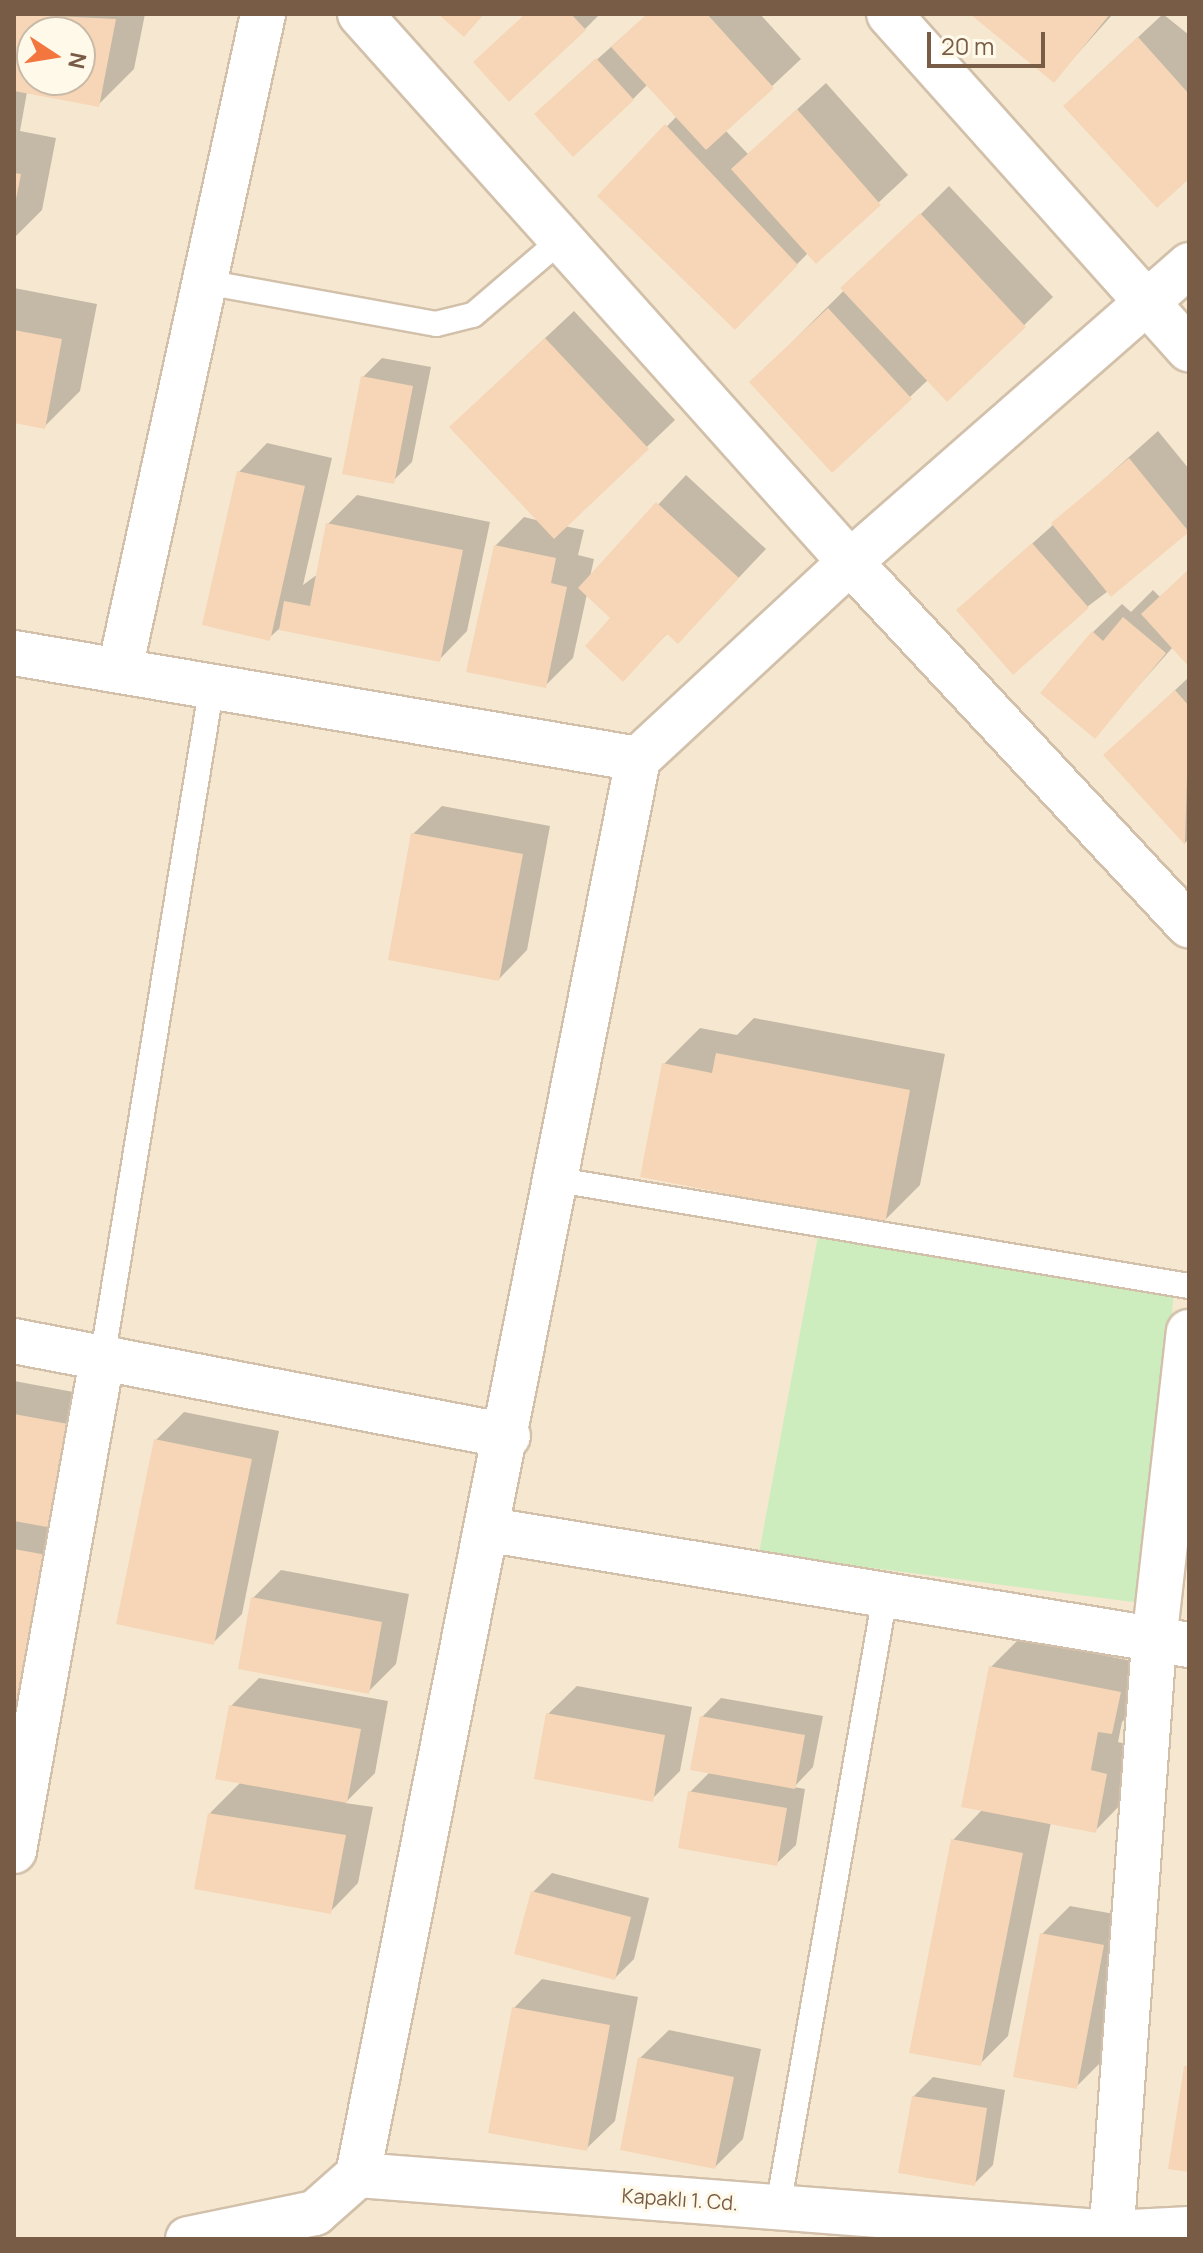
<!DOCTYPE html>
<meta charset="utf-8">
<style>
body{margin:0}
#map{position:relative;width:1203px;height:2253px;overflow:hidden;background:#fef6e2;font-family:Manrope,sans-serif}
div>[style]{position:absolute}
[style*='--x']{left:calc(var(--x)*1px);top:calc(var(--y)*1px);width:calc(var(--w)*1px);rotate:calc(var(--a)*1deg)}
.residential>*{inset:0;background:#f6e8d0}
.green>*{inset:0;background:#cdedbf}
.shadow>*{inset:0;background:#0003}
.building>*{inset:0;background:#f6d6b7}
.roads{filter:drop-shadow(2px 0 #d2c0aa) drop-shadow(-2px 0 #d2c0aa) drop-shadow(0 2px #d2c0aa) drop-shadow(0 -2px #d2c0aa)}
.lane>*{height:24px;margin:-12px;padding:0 12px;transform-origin:12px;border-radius:12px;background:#fff}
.street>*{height:44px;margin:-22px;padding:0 22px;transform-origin:22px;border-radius:22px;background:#fff}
span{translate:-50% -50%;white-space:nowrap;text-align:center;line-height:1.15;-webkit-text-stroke:6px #fff9ea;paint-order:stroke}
.street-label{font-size:20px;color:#785c46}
.frame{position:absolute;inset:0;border:16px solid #785c46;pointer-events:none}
.north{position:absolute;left:16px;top:16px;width:80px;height:80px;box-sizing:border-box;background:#fff9ea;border:2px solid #c9baa8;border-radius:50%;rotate:102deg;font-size:22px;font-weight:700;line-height:32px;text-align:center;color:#785c46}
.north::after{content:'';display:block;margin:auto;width:28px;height:36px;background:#f2763d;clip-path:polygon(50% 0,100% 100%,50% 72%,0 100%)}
.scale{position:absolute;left:927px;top:32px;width:118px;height:36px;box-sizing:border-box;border:4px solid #785c46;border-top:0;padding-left:10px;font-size:24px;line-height:28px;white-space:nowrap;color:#785c46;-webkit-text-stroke:6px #fff9ea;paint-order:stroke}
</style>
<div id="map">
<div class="residential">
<i style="clip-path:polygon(evenodd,14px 14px,1189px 14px,1189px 2239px,14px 2239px,14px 14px,32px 32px,80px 32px,80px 80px,32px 80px,32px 32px)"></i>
</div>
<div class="green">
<i style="clip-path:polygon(818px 1236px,1174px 1289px,1148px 1604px,759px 1553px)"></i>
</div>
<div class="shadow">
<i style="clip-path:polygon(evenodd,14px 14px,145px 14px,134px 69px,98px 105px,27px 92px,20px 131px,56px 138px,42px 210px,14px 238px,14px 14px,32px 32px,80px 32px,80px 80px,32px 80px,32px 32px)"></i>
<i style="clip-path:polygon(526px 14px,600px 14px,585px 29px)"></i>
<i style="clip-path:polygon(648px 14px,760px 14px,801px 59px,725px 130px,748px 154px,826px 83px,908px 175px,816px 261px,808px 253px,763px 299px,599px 196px,677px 116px,648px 84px,633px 99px,556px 96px)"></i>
<i style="clip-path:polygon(973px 14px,1113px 14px,1054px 80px)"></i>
<i style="clip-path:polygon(1163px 14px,1189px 35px,1189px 176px,1094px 78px)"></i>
<i style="clip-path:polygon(949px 186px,1053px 297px,948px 399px,929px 379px,832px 470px,780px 354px)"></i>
<i style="clip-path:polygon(14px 288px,97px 304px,80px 391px,44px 427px,14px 421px)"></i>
<i style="clip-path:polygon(574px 311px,675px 420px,564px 526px,584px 530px,578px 555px,594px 559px,590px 577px,686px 475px,766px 549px,678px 642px,668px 633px,623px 679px,613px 618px,587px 594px,573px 658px,545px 686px,495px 546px,524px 517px,540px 521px,480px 399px)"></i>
<i style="clip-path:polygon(382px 358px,431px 367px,412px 462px,393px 481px,363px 377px)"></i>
<i style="clip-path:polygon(1158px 431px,1189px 469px,1189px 530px,1087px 607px,958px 610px)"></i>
<i style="clip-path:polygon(267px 443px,332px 458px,303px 585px,318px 574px,328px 524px,357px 495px,490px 522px,467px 631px,439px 660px,280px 628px,269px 638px,239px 472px)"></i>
<i style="clip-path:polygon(1189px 570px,1189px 664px,1173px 647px,1094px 736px,1093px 632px,1122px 604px,1131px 612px,1153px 590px,1160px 597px)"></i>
<i style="clip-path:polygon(1189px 677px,1189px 839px,1185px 843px,1106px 755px)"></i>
<i style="clip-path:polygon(442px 806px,550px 826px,527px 950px,499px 979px,413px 834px)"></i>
<i style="clip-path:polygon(754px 1018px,945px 1054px,920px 1185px,884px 1221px,664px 1064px,700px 1028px,737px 1035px)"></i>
<i style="clip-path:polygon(14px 1381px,106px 1398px,14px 1712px)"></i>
<i style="clip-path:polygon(184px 1412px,279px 1431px,242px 1614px,213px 1643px,156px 1440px)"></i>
<i style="clip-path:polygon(281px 1570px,409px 1594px,396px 1664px,368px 1692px,253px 1598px)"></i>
<i style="clip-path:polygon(1019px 1639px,1148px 1664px,1140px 1704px,1122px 1722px,1118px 1742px,1134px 1746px,1123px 1802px,1095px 1831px,1051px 1822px,1008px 2036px,980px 2064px,953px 1840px,983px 1809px,991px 1667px)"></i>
<i style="clip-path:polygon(259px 1678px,388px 1701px,375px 1773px,345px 1803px,373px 1807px,358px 1883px,330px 1912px,210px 1813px,241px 1782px,231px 1706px)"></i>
<i style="clip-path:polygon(577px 1686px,692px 1707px,680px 1771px,652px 1799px,548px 1714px)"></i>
<i style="clip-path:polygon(721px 1698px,823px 1716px,813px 1767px,794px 1787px,805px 1789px,796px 1845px,776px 1864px,690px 1792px,710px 1772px,702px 1717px)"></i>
<i style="clip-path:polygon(552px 1873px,649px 1898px,634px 1959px,615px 1978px,533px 1892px)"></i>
<i style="clip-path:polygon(1070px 1906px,1131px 1917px,1104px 2059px,1076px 2087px,1042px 1934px)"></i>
<i style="clip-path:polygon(542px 1979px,638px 1997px,615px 2121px,586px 2149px,514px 2008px)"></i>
<i style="clip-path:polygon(669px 2030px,761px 2049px,743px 2139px,715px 2167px,640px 2058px)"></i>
<i style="clip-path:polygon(933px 2077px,1005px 2090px,993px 2165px,974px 2184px,913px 2097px)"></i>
</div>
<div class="building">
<i style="clip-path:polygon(evenodd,14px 14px,116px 19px,99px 107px,14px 91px,14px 14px,32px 32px,80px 32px,80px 80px,32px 80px,32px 32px)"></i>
<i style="clip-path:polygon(438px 14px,484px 14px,464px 37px)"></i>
<i style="clip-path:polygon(525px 14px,571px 14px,586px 30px,509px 102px,473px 62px)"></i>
<i style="clip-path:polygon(647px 14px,707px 14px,774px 88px,706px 150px,611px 47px)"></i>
<i style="clip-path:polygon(970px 14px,1110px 14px,1054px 83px)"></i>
<i style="clip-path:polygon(1138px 37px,1189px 94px,1189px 179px,1157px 208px,1063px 106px)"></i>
<i style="clip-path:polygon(596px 58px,634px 100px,573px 157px,534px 114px)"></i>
<i style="clip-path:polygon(797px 109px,881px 205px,816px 264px,731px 169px)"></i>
<i style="clip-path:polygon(665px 124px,798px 265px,735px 330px,597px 196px)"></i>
<i style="clip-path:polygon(14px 173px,21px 174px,15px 204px,14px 204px)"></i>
<i style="clip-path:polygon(920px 213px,1026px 327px,947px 402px,840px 288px)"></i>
<i style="clip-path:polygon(828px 308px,912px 399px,832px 473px,749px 382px)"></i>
<i style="clip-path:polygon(14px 330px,62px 339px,45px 429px,14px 423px)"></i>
<i style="clip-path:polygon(545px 338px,649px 449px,554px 539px,449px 427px)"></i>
<i style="clip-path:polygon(361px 376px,413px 386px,394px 484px,342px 474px)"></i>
<i style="clip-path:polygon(1129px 458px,1189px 532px,1111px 597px,1051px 523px)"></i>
<i style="clip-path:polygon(237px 471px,305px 486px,270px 641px,202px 625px)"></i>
<i style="clip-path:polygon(656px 502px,739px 578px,678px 644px,667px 634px,623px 682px,585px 646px,610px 618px,578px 588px)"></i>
<i style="clip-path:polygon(326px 523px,463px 550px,440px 662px,279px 630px,284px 601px,310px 606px)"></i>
<i style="clip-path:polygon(1032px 543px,1089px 608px,1013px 675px,956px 610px)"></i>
<i style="clip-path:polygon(494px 545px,556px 558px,551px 583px,567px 587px,546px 688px,466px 672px)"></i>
<i style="clip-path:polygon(1189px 569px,1189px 667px,1141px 614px)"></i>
<i style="clip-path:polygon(1123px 617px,1166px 653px,1095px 739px,1040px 693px,1092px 631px,1103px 641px)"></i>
<i style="clip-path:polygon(1175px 690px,1189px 706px,1185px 845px,1103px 755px)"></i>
<i style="clip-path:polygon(411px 833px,523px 854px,499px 981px,388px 960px)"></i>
<i style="clip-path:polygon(716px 1053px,910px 1090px,885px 1224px,640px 1177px,662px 1063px,712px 1073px)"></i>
<i style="clip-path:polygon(14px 1414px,79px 1426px,58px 1529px,14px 1521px)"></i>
<i style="clip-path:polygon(154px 1439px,252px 1459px,214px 1645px,116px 1624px)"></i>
<i style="clip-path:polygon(14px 1549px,52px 1556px,22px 1715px,14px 1714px)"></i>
<i style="clip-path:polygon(251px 1597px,382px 1622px,369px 1694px,238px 1669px)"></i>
<i style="clip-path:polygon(989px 1666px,1121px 1692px,1112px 1734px,1098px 1732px,1091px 1770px,1107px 1774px,1096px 1833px,961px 1807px)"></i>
<i style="clip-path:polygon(229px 1705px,361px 1729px,347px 1803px,215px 1779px)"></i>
<i style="clip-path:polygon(546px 1713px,665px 1735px,653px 1802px,534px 1779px)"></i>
<i style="clip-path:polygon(700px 1716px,805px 1735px,795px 1789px,690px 1770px)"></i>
<i style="clip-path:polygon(688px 1791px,787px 1808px,777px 1866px,678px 1848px)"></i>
<i style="clip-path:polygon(208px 1813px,346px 1835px,331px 1914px,194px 1889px)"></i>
<i style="clip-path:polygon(951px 1839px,1023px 1853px,981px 2066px,909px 2053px)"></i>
<i style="clip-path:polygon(531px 1891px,631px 1917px,615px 1980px,514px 1954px)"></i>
<i style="clip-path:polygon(1040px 1933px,1104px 1945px,1077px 2089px,1013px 2077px)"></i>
<i style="clip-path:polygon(512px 2007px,610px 2025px,587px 2151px,488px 2133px)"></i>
<i style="clip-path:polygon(638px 2057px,734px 2077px,715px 2169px,620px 2150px)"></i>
<i style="clip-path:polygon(1184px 2066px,1189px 2066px,1189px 2172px,1168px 2169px)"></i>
<i style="clip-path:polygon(912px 2096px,987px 2108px,975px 2186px,898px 2173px)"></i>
</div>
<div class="roads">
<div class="lane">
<i style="--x:205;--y:282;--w:235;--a:10.3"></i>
<i style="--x:436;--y:324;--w:38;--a:-14"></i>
<i style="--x:473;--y:315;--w:117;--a:-40.5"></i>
<i style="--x:558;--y:1180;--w:640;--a:9.54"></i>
<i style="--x:103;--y:1354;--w:678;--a:-80.75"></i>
<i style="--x:778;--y:2207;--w:620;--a:-80.07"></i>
</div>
<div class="street">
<i style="--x:360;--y:14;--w:735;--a:48.2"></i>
<i style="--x:850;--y:562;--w:497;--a:47"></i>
<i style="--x:889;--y:14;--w:450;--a:48.2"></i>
<i style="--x:14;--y:653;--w:633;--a:9.64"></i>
<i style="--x:120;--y:669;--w:670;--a:-77.68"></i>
<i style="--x:14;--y:1341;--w:503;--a:10.89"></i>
<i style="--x:490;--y:1530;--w:708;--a:9.34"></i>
<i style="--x:14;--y:1851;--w:505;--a:-79.85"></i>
<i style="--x:358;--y:2175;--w:1443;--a:-78.81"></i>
<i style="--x:638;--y:759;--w:289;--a:-42.9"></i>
<i style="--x:850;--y:562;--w:451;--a:-41.2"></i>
<i style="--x:188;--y:2239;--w:130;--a:-11.6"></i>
<i style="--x:315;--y:2213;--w:57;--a:-41.5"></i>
<i style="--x:358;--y:2175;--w:756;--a:4.4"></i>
<i style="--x:1112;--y:2233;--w:77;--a:-3"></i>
<i style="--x:1111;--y:2239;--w:599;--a:-85.88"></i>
<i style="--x:1154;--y:1642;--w:312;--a:-83.6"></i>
</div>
</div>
<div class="street-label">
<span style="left:680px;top:2199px;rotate:4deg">Kapaklı 1. Cd.</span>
</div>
<div class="frame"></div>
<div class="north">N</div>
<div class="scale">20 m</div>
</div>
